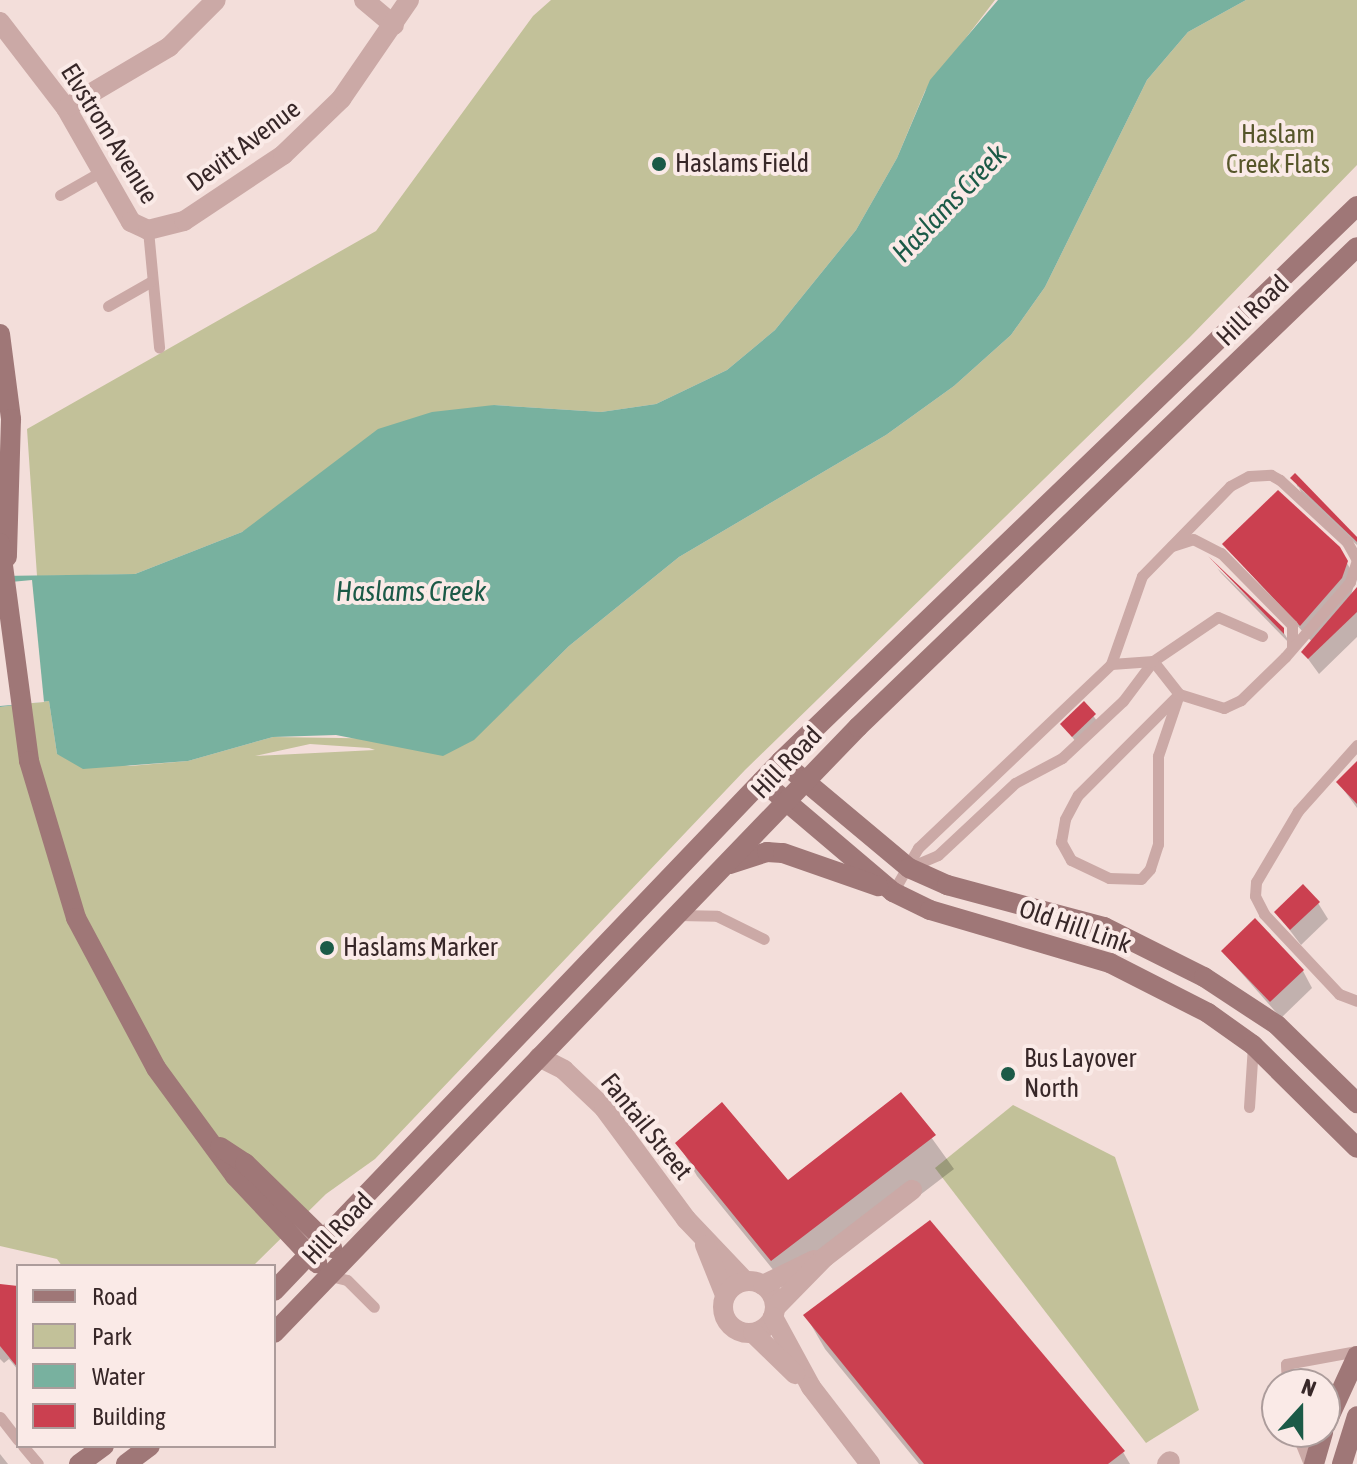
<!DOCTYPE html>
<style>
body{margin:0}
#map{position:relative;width:1357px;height:1464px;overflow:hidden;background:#f3deda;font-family:"Asap Condensed",sans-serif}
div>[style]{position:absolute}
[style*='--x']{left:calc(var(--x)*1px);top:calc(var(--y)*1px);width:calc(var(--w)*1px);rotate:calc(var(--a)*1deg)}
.green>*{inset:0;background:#c2c199}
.water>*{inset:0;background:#78b19f}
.pier>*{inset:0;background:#f3deda}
.shadow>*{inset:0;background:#0003}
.building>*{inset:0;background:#cb4050}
.lane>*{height:11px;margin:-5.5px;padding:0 5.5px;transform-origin:5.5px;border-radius:5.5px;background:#cba9a6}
.street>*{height:20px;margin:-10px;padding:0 10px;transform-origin:10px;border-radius:10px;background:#cba9a6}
.street>.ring{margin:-10px;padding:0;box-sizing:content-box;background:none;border:20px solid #cba9a6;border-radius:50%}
.secondary>*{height:20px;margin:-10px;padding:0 10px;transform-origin:10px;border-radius:10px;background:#9f7777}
.dots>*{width:22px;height:22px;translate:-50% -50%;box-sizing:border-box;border:4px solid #faeae7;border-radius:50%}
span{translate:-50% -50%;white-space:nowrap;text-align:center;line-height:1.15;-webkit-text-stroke:8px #faeae7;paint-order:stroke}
.street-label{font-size:26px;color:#372728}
.park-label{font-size:26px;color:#56562a}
.poi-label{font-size:26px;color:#372728}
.left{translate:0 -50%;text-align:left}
.water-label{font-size:28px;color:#1b5a47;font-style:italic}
.legend{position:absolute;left:16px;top:1264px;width:260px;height:184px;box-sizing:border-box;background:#faeae7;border:2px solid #ac9c9b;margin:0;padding:10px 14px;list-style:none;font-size:24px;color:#372728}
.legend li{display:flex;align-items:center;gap:16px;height:40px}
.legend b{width:40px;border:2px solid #ac9c9b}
.north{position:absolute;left:1261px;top:1368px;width:80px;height:80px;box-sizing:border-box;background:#faeae7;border:2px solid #ac9c9b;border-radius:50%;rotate:21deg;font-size:22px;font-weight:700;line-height:32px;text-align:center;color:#372728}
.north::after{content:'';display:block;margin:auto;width:28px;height:36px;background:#1b5a47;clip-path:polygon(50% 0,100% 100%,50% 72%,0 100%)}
</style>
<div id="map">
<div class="green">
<i style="clip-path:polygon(551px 0,995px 0,925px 91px,897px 158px,856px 230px,775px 330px,727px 370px,656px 404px,601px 412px,494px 405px,242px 532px,135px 574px,37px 576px,27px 429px,376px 231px,533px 16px)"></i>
<i style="clip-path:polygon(evenodd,1246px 0,1357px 0,1357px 165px,1190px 337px,745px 770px,375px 1159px,326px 1194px,253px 1266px,62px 1266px,57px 1259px,0 1246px,0 707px,49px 701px,57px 754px,130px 766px,188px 761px,273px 737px,473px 740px,569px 646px,679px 557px,886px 435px,954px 386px,1011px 335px,1045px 287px,1147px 80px,1188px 32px,1246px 0,310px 744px,369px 748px,375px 750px,255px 756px,310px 744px)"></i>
<i style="clip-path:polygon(1013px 1105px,1115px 1157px,1199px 1410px,1146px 1443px,935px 1168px)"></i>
</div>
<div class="water">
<i style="clip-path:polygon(998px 0,1246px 0,1188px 32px,1147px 80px,1045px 287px,1011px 335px,954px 386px,886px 435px,679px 557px,569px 646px,474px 740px,443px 756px,336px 735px,273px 737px,188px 761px,83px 769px,57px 754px,49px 701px,0 707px,0 576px,135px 574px,242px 532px,378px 429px,432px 412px,494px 405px,601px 412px,656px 404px,727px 370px,775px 330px,856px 230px,897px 158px,930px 80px)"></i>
</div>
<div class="pier">
<i style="clip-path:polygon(32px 580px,44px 702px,0 706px,0 583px)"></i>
</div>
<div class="shadow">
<i style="clip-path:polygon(1295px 476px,1357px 540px,1357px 545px,1302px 495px,1299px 488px,1324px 508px,1297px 486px)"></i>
<i style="clip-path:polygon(1224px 544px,1339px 549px,1356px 579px,1350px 598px,1357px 590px,1357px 637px,1319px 674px,1303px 652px,1312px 642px)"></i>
<i style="clip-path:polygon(1217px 568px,1282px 630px,1292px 646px,1221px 573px)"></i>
<i style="clip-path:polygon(1084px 704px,1101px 726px,1079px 746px,1063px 725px)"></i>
<i style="clip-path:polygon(1357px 764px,1357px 808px,1338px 782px)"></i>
<i style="clip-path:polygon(1318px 903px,1328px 919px,1301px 945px,1276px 912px)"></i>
<i style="clip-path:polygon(1223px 952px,1303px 971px,1312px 988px,1281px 1018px)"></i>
<i style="clip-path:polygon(900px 1094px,954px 1169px,792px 1293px,697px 1176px,678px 1143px,788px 1183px)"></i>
<i style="clip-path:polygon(929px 1222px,1123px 1452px,1130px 1464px,919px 1464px,825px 1349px,806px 1316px)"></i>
<i style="clip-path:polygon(0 1286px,18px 1288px,18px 1370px,9px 1359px,4px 1363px,0 1359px)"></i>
<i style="clip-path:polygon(0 1454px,8px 1464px,0 1464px)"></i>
</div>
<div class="building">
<i style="clip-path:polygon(1295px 473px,1357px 537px,1357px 542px,1290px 478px)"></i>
<i style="clip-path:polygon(1278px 490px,1340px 547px,1348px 561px,1342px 578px,1300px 626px,1222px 544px)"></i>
<i style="clip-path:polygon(1208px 556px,1284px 628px,1284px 634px)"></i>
<i style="clip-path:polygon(1357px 587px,1357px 612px,1308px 659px,1301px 652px)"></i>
<i style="clip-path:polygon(1084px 701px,1096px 714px,1072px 737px,1060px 724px)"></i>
<i style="clip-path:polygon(1357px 761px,1357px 804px,1336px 782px)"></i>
<i style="clip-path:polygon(1303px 884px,1320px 902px,1290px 930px,1274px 912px)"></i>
<i style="clip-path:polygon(1255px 918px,1304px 970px,1270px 1002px,1221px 951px)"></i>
<i style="clip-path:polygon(901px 1092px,936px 1135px,771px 1261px,675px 1143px,722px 1102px,788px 1180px)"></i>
<i style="clip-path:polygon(930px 1220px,1125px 1451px,1108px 1464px,924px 1464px,803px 1315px)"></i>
<i style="clip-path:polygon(0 1284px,18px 1286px,18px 1368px,0 1346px)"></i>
</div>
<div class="lane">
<i style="--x:60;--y:195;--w:48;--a:-29.7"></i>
<i style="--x:148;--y:230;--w:118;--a:84.6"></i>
<i style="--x:108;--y:306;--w:48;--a:-29.7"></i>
<i style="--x:1172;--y:546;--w:22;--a:-18"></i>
<i style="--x:1193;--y:539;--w:31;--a:27"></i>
<i style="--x:1221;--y:553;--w:101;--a:45.4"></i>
<i style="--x:1292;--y:625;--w:23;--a:90"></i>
<i style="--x:1179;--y:694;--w:65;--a:108.7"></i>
<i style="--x:1158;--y:756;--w:88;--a:90"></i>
<i style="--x:1158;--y:844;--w:26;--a:108"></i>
<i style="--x:1150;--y:869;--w:13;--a:132"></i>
<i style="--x:1141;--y:879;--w:32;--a:-178"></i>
<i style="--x:1109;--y:878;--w:42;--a:-154.7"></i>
<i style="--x:1071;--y:860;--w:21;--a:-119"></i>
<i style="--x:1061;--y:842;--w:23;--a:-80"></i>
<i style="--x:1065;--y:819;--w:27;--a:-62"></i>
<i style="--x:1078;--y:795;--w:143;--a:-45"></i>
<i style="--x:1357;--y:745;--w:89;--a:131.8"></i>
<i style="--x:1298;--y:811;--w:82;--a:120.6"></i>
<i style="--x:1256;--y:882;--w:14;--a:94"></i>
<i style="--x:1255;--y:896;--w:20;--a:63"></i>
<i style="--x:1264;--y:914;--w:110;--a:46.8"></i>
<i style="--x:1339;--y:994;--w:19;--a:21"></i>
<i style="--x:910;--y:867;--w:30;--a:-23"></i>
<i style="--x:938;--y:855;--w:105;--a:-43.1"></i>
<i style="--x:1015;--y:783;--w:53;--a:-28"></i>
<i style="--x:1062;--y:758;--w:83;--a:-43.1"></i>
<i style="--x:1123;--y:701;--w:50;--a:-53.1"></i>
<i style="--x:1153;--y:661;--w:78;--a:-34.1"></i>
<i style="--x:1218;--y:617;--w:48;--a:23.4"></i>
<i style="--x:893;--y:892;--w:51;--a:-60.4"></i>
<i style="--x:918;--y:848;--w:267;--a:-43.6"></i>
<i style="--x:1111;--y:664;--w:93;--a:-70.6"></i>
<i style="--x:1142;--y:576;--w:126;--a:-45.6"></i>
<i style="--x:1230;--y:486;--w:21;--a:-28"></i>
<i style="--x:1249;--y:476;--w:22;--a:-3"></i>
<i style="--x:1271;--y:475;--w:10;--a:29"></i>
<i style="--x:1280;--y:480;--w:91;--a:42.8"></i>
<i style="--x:1347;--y:542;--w:21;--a:61"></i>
<i style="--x:1357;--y:560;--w:23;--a:108"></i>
<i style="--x:1350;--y:582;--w:99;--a:130.9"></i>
<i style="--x:1285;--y:657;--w:62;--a:135.7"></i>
<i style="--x:1241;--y:700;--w:19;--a:155"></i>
<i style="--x:1224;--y:708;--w:47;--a:-162.7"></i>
<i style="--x:1179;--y:694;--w:42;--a:-128.2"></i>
<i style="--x:1153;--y:661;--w:42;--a:175.9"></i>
<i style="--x:678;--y:915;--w:39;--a:1"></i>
<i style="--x:717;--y:916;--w:52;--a:26.1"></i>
<i style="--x:1249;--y:1107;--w:62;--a:-86.3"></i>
<i style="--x:330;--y:1276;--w:17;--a:13"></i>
<i style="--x:347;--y:1280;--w:38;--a:45"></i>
<i style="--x:1287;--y:1384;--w:20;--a:-93"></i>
<i style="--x:1286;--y:1364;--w:72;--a:-10.4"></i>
<i style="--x:0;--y:1417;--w:29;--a:52"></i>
<i style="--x:1296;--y:1432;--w:35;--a:68"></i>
<i style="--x:23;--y:1446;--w:23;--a:50"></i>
</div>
<div class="street">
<i style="--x:364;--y:0;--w:39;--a:40"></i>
<i style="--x:0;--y:22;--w:108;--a:52.5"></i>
<i style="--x:66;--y:108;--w:131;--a:60.3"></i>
<i style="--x:131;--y:222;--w:19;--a:25"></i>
<i style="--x:148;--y:230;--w:37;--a:-14"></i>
<i style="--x:184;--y:221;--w:119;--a:-33.7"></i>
<i style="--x:283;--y:155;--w:81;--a:-44"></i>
<i style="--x:341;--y:99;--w:120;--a:-55.5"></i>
<i style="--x:66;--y:108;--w:120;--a:-30.6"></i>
<i style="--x:169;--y:47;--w:66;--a:-45"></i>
<i style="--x:539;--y:1057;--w:28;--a:27"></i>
<i style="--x:564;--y:1070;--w:55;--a:43.5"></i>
<i style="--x:604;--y:1108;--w:138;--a:53.5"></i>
<i style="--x:686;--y:1219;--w:86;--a:46.4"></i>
<i style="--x:705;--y:1245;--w:54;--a:68.2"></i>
<i class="ring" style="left:723px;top:1281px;width:32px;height:32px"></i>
<i style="--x:763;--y:1285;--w:57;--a:-26.1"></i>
<i style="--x:775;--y:1308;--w:71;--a:-45.6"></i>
<i style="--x:825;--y:1257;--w:110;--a:-37.6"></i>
<i style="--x:773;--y:1317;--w:80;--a:61.5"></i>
<i style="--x:811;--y:1387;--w:97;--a:52.5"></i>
<i style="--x:753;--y:1333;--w:59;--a:44.3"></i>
<i style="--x:1167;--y:1464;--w:4;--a:-45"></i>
</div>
<div class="secondary">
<i style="--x:0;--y:334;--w:86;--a:82.6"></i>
<i style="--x:11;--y:419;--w:138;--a:91.7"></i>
<i style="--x:0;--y:543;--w:220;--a:82.4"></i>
<i style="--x:29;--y:761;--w:164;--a:73.3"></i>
<i style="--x:76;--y:918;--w:170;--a:61.9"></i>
<i style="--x:156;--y:1068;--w:134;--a:53.8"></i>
<i style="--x:235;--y:1176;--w:120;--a:46.7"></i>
<i style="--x:781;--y:761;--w:167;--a:39.9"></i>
<i style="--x:909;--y:868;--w:42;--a:24.1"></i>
<i style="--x:947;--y:885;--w:163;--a:15"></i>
<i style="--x:1104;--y:927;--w:112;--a:26.6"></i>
<i style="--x:1204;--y:977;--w:87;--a:33.3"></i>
<i style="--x:1277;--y:1025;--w:112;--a:44.3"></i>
<i style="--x:762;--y:781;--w:172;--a:40.3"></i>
<i style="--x:893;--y:892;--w:41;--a:25.9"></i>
<i style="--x:930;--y:910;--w:188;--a:16.4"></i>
<i style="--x:1110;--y:963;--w:110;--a:27"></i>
<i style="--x:1208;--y:1013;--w:55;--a:35.4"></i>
<i style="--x:1253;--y:1045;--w:146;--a:44.7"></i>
<i style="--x:730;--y:864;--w:39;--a:-18"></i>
<i style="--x:767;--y:852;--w:16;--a:4"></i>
<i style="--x:783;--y:853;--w:101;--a:19.2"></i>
<i style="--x:220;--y:1147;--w:30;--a:33"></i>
<i style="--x:245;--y:1163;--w:122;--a:44.3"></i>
<i style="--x:274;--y:1291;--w:733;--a:-46.27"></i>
<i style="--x:781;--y:761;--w:800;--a:-43.94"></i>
<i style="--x:274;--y:1333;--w:842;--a:-46.06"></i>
<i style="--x:858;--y:727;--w:692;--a:-43.89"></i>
<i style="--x:1325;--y:1426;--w:77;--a:-65.4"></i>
<i style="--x:79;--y:1464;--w:31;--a:-36"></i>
<i style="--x:126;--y:1464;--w:30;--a:-37"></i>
<i style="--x:1314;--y:1464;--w:33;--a:-74"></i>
<i style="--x:1342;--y:1464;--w:50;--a:-72.6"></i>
</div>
<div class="dots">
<i style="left:659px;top:164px;background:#1b5a47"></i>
<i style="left:327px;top:948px;background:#1b5a47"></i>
<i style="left:1008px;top:1074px;background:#1b5a47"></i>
</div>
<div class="street-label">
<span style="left:109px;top:134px;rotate:58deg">Elvstrom Avenue</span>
<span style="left:244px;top:146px;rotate:-37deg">Devitt Avenue</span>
<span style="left:1253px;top:311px;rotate:-44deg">Hill Road</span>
<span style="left:787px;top:763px;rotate:-46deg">Hill Road</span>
<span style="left:1075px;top:927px;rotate:19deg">Old Hill Link</span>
<span style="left:646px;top:1127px;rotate:51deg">Fantail Street</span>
<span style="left:338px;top:1229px;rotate:-46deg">Hill Road</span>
</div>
<div class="park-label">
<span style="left:1278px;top:150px">Haslam<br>Creek Flats</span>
</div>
<div class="poi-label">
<span class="left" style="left:675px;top:164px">Haslams Field</span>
<span class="left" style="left:343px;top:948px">Haslams Marker</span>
<span class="left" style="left:1024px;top:1074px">Bus Layover<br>North</span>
</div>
<div class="water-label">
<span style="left:949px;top:203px;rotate:-46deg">Haslams Creek</span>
<span style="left:411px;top:591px">Haslams Creek</span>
</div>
<ul class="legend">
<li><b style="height:10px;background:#9f7777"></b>Road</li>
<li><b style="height:22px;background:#c2c199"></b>Park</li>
<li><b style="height:22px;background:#78b19f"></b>Water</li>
<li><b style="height:22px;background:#cb4050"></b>Building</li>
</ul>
<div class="north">N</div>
</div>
